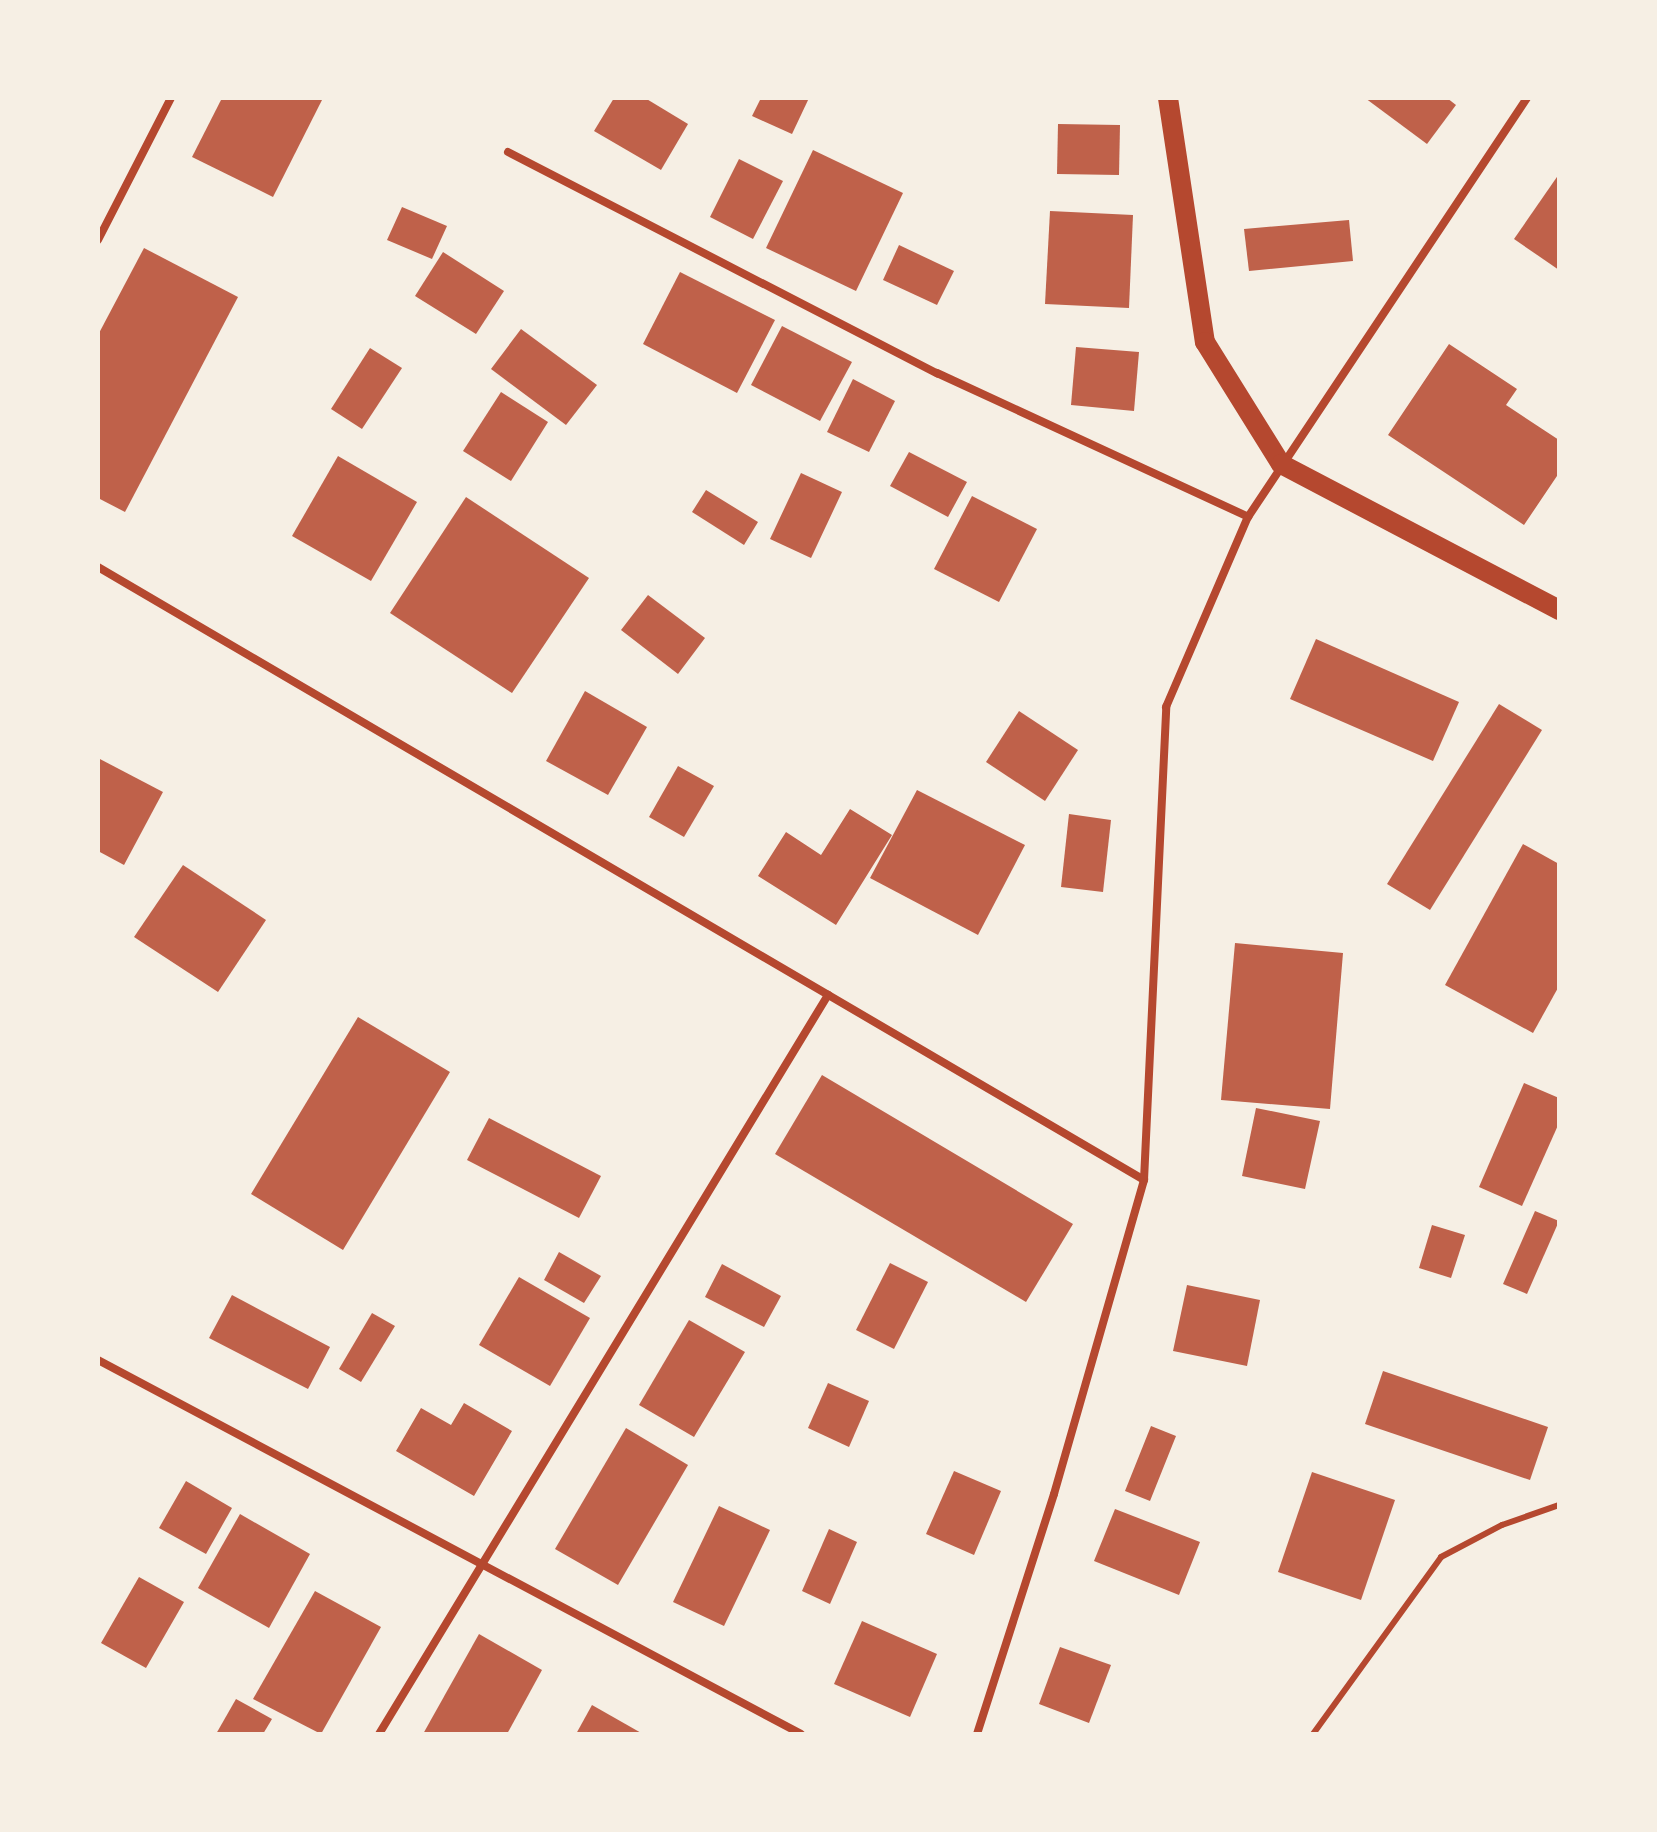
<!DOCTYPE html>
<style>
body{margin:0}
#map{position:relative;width:1657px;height:1832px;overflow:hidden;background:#f6efe4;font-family:Lora,serif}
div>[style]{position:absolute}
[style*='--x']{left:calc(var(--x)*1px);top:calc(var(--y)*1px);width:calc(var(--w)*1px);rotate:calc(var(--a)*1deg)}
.building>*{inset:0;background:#bf614a}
.service>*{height:6px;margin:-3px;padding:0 3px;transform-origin:3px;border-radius:3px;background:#b5482f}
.minor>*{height:8px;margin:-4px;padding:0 4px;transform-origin:4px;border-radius:4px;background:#b5482f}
.primary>*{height:20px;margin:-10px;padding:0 10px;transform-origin:10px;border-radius:10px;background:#b5482f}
span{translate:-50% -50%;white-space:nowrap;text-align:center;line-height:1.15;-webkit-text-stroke:7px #f6efe4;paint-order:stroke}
.frame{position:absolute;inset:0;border:100px solid #f6efe4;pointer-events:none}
</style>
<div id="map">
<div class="building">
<i style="clip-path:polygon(222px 98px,323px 98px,273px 197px,192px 157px)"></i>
<i style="clip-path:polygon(614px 98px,645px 98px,688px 124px,661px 170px,594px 131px)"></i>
<i style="clip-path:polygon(761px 98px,809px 98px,792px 134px,752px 116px)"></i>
<i style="clip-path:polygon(1365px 98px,1447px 98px,1456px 105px,1427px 144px)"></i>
<i style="clip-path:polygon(1058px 124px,1120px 125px,1119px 175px,1057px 174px)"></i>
<i style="clip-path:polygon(813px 150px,903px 193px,856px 291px,766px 248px)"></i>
<i style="clip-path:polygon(739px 159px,783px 181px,753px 239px,710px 217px)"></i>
<i style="clip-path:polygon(1559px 174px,1559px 270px,1514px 239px)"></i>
<i style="clip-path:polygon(402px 207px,447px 226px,432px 259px,387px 240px)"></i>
<i style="clip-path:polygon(1050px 211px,1133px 215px,1129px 308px,1045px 304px)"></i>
<i style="clip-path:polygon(1349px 220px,1353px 261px,1249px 271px,1244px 229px)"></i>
<i style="clip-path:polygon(899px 245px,954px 271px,937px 305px,883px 280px)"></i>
<i style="clip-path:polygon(144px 248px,238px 297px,125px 512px,98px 498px,98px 335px)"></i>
<i style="clip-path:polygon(443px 252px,504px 291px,476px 334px,415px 296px)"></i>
<i style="clip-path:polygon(680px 272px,775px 320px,737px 393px,643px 344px)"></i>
<i style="clip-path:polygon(782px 326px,852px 362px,820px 421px,751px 385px)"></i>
<i style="clip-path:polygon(521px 329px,597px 385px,566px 425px,491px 369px)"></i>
<i style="clip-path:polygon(1449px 344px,1517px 389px,1506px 405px,1559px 440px,1559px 473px,1524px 525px,1388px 435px)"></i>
<i style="clip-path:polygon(1076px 347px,1139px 352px,1134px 411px,1071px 405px)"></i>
<i style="clip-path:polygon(370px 348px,402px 368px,362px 429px,331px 409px)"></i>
<i style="clip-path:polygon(853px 379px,895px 401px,869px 452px,827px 432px)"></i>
<i style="clip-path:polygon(501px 392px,548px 422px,511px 481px,463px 451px)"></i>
<i style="clip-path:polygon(909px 452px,967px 482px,948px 517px,890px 486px)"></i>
<i style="clip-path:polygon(338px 456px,417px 502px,371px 581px,292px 536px)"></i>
<i style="clip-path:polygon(801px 473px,842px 492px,811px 558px,770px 539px)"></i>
<i style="clip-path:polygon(706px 490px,758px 522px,744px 545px,692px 512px)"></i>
<i style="clip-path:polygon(972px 496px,1037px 529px,999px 602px,934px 569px)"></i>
<i style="clip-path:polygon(466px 497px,589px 578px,512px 693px,390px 613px)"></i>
<i style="clip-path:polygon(648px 595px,705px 638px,678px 674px,621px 630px)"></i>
<i style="clip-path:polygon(1316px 639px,1459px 702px,1433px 761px,1290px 699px)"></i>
<i style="clip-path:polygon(585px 691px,647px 727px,608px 795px,546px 761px)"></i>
<i style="clip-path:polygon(1499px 704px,1542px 730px,1430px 910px,1387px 884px)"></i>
<i style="clip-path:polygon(1019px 711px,1078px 750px,1045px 801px,986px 762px)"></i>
<i style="clip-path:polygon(98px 758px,163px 792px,124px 865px,98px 851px)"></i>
<i style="clip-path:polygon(678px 766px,714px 786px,684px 837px,649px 817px)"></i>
<i style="clip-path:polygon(917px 790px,1025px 845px,978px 935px,870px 878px)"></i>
<i style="clip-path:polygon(850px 809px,892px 835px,836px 925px,758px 876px,786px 832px,821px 855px)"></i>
<i style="clip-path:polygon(1069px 814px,1111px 820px,1103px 892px,1061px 887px)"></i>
<i style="clip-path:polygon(1523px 844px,1559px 864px,1559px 986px,1533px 1033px,1445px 985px)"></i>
<i style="clip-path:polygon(183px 865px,266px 920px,218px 992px,134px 937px)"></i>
<i style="clip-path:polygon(1235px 943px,1343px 953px,1330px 1109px,1221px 1100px)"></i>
<i style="clip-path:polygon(358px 1017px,450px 1072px,343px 1250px,251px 1194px)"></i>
<i style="clip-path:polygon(822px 1075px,1073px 1224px,1026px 1302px,775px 1154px)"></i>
<i style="clip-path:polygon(1524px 1083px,1559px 1098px,1559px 1123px,1522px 1206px,1479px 1187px)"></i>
<i style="clip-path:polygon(1256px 1108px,1320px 1121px,1305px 1189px,1242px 1176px)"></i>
<i style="clip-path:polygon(489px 1118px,601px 1176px,579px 1218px,467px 1160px)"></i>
<i style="clip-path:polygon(1535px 1211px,1559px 1221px,1527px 1294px,1503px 1284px)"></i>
<i style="clip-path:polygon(1432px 1225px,1465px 1235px,1451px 1278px,1419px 1268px)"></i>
<i style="clip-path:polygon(559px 1252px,601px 1276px,584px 1303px,544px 1280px)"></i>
<i style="clip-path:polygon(890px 1263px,928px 1282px,894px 1349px,856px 1330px)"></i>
<i style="clip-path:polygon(722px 1264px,781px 1296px,764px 1327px,705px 1297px)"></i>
<i style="clip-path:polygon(519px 1277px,590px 1318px,550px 1386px,479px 1345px)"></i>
<i style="clip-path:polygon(1187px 1285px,1260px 1300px,1247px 1366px,1173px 1351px)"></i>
<i style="clip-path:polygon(232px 1295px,330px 1347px,308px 1389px,209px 1338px)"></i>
<i style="clip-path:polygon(372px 1313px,395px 1326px,361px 1382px,339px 1369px)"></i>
<i style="clip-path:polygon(689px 1320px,745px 1352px,694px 1437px,639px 1405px)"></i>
<i style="clip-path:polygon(1383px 1371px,1548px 1427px,1530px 1480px,1365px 1424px)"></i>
<i style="clip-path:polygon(828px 1383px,869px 1401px,849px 1447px,808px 1428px)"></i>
<i style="clip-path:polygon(464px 1403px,512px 1431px,474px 1496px,396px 1451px,421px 1408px,451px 1425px)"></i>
<i style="clip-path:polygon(1151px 1426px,1176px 1436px,1150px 1501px,1125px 1491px)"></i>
<i style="clip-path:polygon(626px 1428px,688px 1465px,618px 1585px,555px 1549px)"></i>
<i style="clip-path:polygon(954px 1471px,1001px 1491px,974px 1555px,926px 1534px)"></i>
<i style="clip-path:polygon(1312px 1472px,1395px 1500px,1361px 1600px,1278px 1572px)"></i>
<i style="clip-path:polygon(186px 1481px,232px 1508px,206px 1554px,159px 1528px)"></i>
<i style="clip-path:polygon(719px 1506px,770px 1530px,724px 1626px,673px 1602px)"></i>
<i style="clip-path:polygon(1115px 1509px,1200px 1542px,1179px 1595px,1094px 1561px)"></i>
<i style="clip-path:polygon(240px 1514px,310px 1554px,269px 1628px,198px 1588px)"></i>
<i style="clip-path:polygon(829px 1529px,857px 1542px,830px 1604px,802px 1591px)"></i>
<i style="clip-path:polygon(139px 1577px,184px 1602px,146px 1668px,101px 1643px)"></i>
<i style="clip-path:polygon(315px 1591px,381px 1627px,321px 1734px,253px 1699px)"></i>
<i style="clip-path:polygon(862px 1621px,937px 1654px,910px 1717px,834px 1684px)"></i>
<i style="clip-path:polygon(479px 1634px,542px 1670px,507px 1734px,423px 1734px)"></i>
<i style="clip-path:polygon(1060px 1647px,1111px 1665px,1089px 1723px,1039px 1704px)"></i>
<i style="clip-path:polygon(236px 1699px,272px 1719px,263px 1734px,216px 1734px)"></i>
<i style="clip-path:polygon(592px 1705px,643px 1734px,576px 1734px)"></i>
</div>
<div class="service">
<i style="--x:1313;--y:1734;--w:218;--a:-54.1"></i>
<i style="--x:1441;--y:1557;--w:69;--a:-27.7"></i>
<i style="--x:1502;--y:1525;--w:60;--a:-19.3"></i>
</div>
<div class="minor">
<i style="--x:508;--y:152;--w:483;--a:27.3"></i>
<i style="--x:937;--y:373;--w:343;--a:24.8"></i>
<i style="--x:98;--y:240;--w:160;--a:-62.8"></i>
<i style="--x:98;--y:567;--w:1212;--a:30.37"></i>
<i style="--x:98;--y:1360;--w:796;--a:28.01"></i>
<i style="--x:379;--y:1734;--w:865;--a:-58.72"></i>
<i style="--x:977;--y:1734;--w:252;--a:-72.2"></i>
<i style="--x:1054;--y:1494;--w:327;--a:-74"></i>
<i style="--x:1144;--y:1180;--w:474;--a:-87.3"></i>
<i style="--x:1166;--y:707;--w:207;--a:-66.7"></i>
<i style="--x:1248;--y:517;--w:503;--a:-56.34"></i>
</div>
<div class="primary">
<i style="--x:1168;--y:98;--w:247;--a:81.4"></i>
<i style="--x:1205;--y:342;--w:144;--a:58.1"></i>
<i style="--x:1281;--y:464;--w:314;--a:27.7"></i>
</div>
<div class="frame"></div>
</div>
